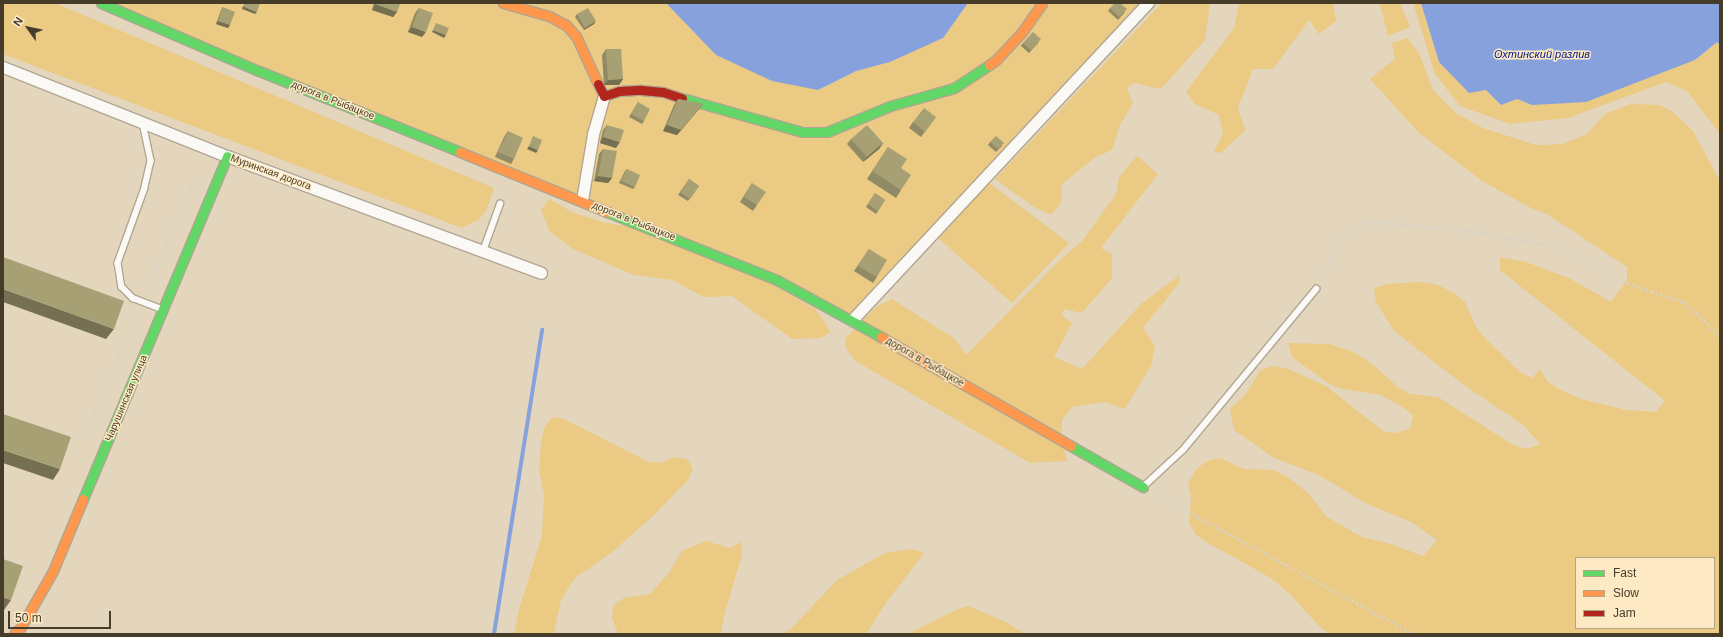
<!DOCTYPE html>
<meta charset="utf-8">
<style>
body{margin:0}
#map{position:relative;width:1723px;height:637px;overflow:hidden;background:#e3d6bd;font-family:Arial,sans-serif}
div>[style]{position:absolute}
[style*='--x']{left:calc(var(--x)*1px);top:calc(var(--y)*1px);width:calc(var(--w)*1px);rotate:calc(var(--a)*1deg)}
.green>*{inset:0;background:#ebca84}
.water>*{inset:0;background:#87a1dc}
.stream>*{height:4px;margin:-2px;padding:0 2px;transform-origin:2px;border-radius:2px;background:#87a1dc}
.path>*{height:2.5px;margin-top:-1.25px;transform-origin:0;background:repeating-linear-gradient(90deg,#d6d3cb 0 2px,transparent 0 5px)}
.roads{filter:drop-shadow(1px 0 #b0a692) drop-shadow(-1px 0 #b0a692) drop-shadow(0 1px #b0a692) drop-shadow(0 -1px #b0a692)}
.lane>*{height:5.5px;margin:-2.75px;padding:0 2.75px;transform-origin:2.75px;border-radius:2.75px;background:#fbf9f5}
.street>*{height:11px;margin:-5.5px;padding:0 5.5px;transform-origin:5.5px;border-radius:5.5px;background:#fbf9f5}
.fast>*{height:9px;margin:-4.5px;padding:0 4.5px;transform-origin:4.5px;border-radius:4.5px;background:#63d668}
.slow>*{height:9px;margin:-4.5px;padding:0 4.5px;transform-origin:4.5px;border-radius:4.5px;background:#ff974d}
.jam>*{height:9px;margin:-4.5px;padding:0 4.5px;transform-origin:4.5px;border-radius:4.5px;background:#b3261e}
.wall>*{inset:0;background:#908a65}
.shaded-wall>*{inset:0;background:#767052}
.building>*{inset:0;background:#a8a075}
span{translate:-50% -50%;white-space:nowrap;text-align:center;line-height:1.15;-webkit-text-stroke:3px #fdeac5;paint-order:stroke}
.street-label{font-size:10px;color:#453c29}
.water-label{font-size:11px;color:#021788;font-style:italic}
.frame{position:absolute;inset:0;border:4px solid #453c29;pointer-events:none}
.legend{position:absolute;left:1575px;top:557px;width:140px;height:72px;box-sizing:border-box;background:#fdeac5;border:1px solid #b3a487;margin:0;padding:5px 7px;list-style:none;font-size:12px;color:#453c29}
.legend li{display:flex;align-items:center;gap:8px;height:20px}
.legend b{width:20px;border:1px solid #b3a487}
.north{position:absolute;left:8px;top:8px;width:40px;height:40px;-webkit-text-stroke:3px #fdeac5;paint-order:stroke;rotate:303deg;font-size:11px;font-weight:700;line-height:16px;text-align:center;color:#453c29}
.north::after{content:'';display:block;margin:auto;width:14px;height:18px;background:#453c29;clip-path:polygon(50% 0,100% 100%,50% 72%,0 100%)}
.scale{position:absolute;left:8px;top:611px;width:103px;height:18px;box-sizing:border-box;border:2px solid #453c29;border-top:0;padding-left:5px;font-size:12px;line-height:14px;white-space:nowrap;color:#453c29;-webkit-text-stroke:3px #fdeac5;paint-order:stroke}
</style>
<div id="map">
<div class="green">
<i style="clip-path:polygon(3px 3px,55px 3px,494px 188px,486px 211px,478px 220px,462px 228px,3px 54px)"></i>
<i style="clip-path:polygon(101px 3px,666px 3px,716px 55px,818px 90px,856px 71px,890px 62px,943px 38px,968px 3px,1155px 3px,980px 176px,1069px 243px,1012px 303px,931px 232px,850px 314px)"></i>
<i style="clip-path:polygon(1162px 3px,1217px 3px,1210px 4px,1205px 40px,1161px 89px,1134px 83px,1127px 88px,1133px 103px,1119px 127px,1112px 150px,1096px 157px,1062px 184px,1061px 203px,1051px 215px,1034px 207px,995px 179px)"></i>
<i style="clip-path:polygon(1239px 3px,1333px 3px,1336px 21px,1319px 34px,1309px 20px,1273px 69px,1253px 69px,1238px 108px,1245px 130px,1221px 153px,1214px 152px,1223px 133px,1219px 115px,1195px 104px,1186px 92px,1234px 28px)"></i>
<i style="clip-path:polygon(1377px 3px,1400px 3px,1410px 27px,1388px 36px,1383px 16px,1379px 4px)"></i>
<i style="clip-path:polygon(1413px 3px,1421px 3px,1439px 62px,1486px 90px,1501px 105px,1517px 99px,1532px 105px,1695px 60px,1717px 42px,1720px 45px,1720px 134px,1687px 91px,1666px 82px,1568px 118px,1510px 124px,1460px 106px,1435px 74px)"></i>
<i style="clip-path:polygon(evenodd,1407px 38px,1419px 53px,1433px 90px,1457px 114px,1483px 128px,1536px 145px,1562px 144px,1587px 134px,1605px 114px,1631px 104px,1660px 105px,1673px 112px,1693px 131px,1720px 181px,1720px 634px,1330px 634px,1319px 626px,1290px 594px,1269px 577px,1208px 543px,1196px 535px,1189px 523px,1191px 496px,1188px 484px,1196px 469px,1207px 461px,1220px 458px,1244px 469px,1274px 470px,1287px 477px,1308px 493px,1327px 517px,1362px 537px,1391px 544px,1423px 556px,1437px 540px,1411px 522px,1365px 503px,1319px 475px,1274px 458px,1234px 430px,1230px 409px,1246px 394px,1260px 371px,1272px 366px,1286px 368px,1326px 386px,1383px 431px,1395px 433px,1410px 429px,1413px 416px,1404px 408px,1381px 395px,1338px 388px,1326px 382px,1292px 357px,1288px 343px,1329px 344px,1354px 352px,1376px 367px,1399px 388px,1410px 394px,1438px 397px,1513px 445px,1527px 449px,1540px 444px,1523px 425px,1464px 385px,1394px 331px,1376px 302px,1374px 288px,1388px 284px,1421px 282px,1438px 285px,1454px 293px,1465px 302px,1476px 327px,1487px 340px,1520px 372px,1532px 378px,1540px 369px,1547px 381px,1557px 388px,1581px 399px,1626px 410px,1656px 412px,1665px 401px,1500px 270px,1500px 257px,1526px 262px,1569px 278px,1611px 302px,1627px 280px,1627px 267px,1547px 214px,1533px 209px,1482px 181px,1418px 132px,1370px 79px,1395px 59px,1392px 43px,1407px 38px,1576px 558px,1714px 558px,1714px 628px,1576px 628px,1576px 558px)"></i>
<i style="clip-path:polygon(1137px 156px,1158px 174px,1101px 248px,1112px 254px,1112px 278px,1082px 313px,1064px 309px,1062px 315px,1072px 323px,1054px 357px,1082px 369px,1141px 304px,1180px 275px,1179px 283px,1143px 328px,1155px 346px,1151px 366px,1125px 409px,1104px 402px,1072px 407px,1062px 420px,1062px 433px,1067px 461px,1030px 463px,854px 360px,846px 348px,845px 339px,876px 307px,892px 299px,955px 339px,966px 355px,1060px 260px,1082px 241px,1116px 194px,1119px 177px)"></i>
<i style="clip-path:polygon(549px 199px,572px 212px,602px 222px,631px 227px,774px 285px,815px 309px,824px 321px,830px 332px,821px 338px,792px 339px,732px 296px,704px 297px,672px 280px,634px 275px,573px 249px,550px 232px,541px 210px)"></i>
<i style="clip-path:polygon(552px 417px,564px 419px,649px 462px,662px 463px,673px 457px,687px 459px,693px 469px,688px 480px,652px 517px,611px 553px,575px 578px,561px 600px,554px 634px,514px 634px,520px 605px,542px 537px,544px 495px,539px 470px,541px 442px,544px 428px)"></i>
<i style="clip-path:polygon(706px 541px,730px 548px,741px 542px,742px 555px,724px 616px,721px 634px,616px 634px,617px 630px,612px 618px,613px 606px,624px 598px,650px 594px,668px 574px,682px 551px)"></i>
<i style="clip-path:polygon(912px 549px,924px 553px,888px 600px,866px 634px,782px 634px,791px 629px,837px 580px,885px 553px)"></i>
<i style="clip-path:polygon(968px 606px,1004px 621px,1025px 634px,908px 634px,956px 610px)"></i>
</div>
<div class="water">
<i style="clip-path:polygon(666px 3px,968px 3px,943px 38px,890px 62px,856px 71px,818px 90px,772px 81px,716px 55px)"></i>
<i style="clip-path:polygon(1421px 3px,1720px 3px,1720px 45px,1717px 42px,1695px 60px,1586px 102px,1532px 105px,1517px 99px,1501px 105px,1486px 90px,1469px 93px,1439px 62px)"></i>
</div>
<div class="stream">
<i style="--x:494;--y:634;--w:308;--a:-81"></i>
</div>
<div class="path">
<i style="--x:503;--y:196;--w:11;--a:-68"></i>
<i style="--x:1320;--y:282;--w:47;--a:-63.4"></i>
<i style="--x:1341;--y:240;--w:15;--a:-48"></i>
<i style="--x:1351;--y:229;--w:16;--a:-30"></i>
<i style="--x:1365;--y:221;--w:106;--a:5.4"></i>
<i style="--x:1471;--y:231;--w:72;--a:10.4"></i>
<i style="--x:1542;--y:244;--w:31;--a:19"></i>
<i style="--x:1571;--y:254;--w:24;--a:24"></i>
<i style="--x:1593;--y:264;--w:24;--a:35"></i>
<i style="--x:1613;--y:278;--w:74;--a:18.9"></i>
<i style="--x:1683;--y:302;--w:18;--a:38"></i>
<i style="--x:1697;--y:313;--w:33;--a:46"></i>
<i style="--x:146;--y:293;--w:125;--a:-66.9"></i>
<i style="--x:84;--y:438;--w:140;--a:-66.9"></i>
<i style="--x:1154;--y:493;--w:296;--a:28.5"></i>
</div>
<div class="roads">
<div class="lane">
<i style="--x:143;--y:123;--w:39;--a:78"></i>
<i style="--x:151;--y:161;--w:28;--a:103"></i>
<i style="--x:145;--y:188;--w:80;--a:109.8"></i>
<i style="--x:118;--y:263;--w:24;--a:81"></i>
<i style="--x:122;--y:287;--w:16;--a:45"></i>
<i style="--x:133;--y:298;--w:31;--a:21"></i>
<i style="--x:483;--y:251;--w:50;--a:-70.1"></i>
<i style="--x:1143;--y:487;--w:54;--a:-42.8"></i>
<i style="--x:1183;--y:450;--w:209;--a:-50.4"></i>
</div>
<div class="street">
<i style="--x:3;--y:67;--w:241;--a:21.7"></i>
<i style="--x:227;--y:156;--w:335;--a:20.4"></i>
<i style="--x:582;--y:200;--w:67;--a:-80.5"></i>
<i style="--x:593;--y:134;--w:40;--a:-74"></i>
<i style="--x:852;--y:320;--w:434;--a:-47"></i>
</div>
<div class="fast">
<i style="--x:101;--y:3;--w:172;--a:23.3"></i>
<i style="--x:259;--y:71;--w:217;--a:21.9"></i>
<i style="--x:682;--y:98;--w:125;--a:15.8"></i>
<i style="--x:802;--y:132;--w:25;--a:0"></i>
<i style="--x:827;--y:132;--w:68;--a:-22.4"></i>
<i style="--x:890;--y:106;--w:66;--a:-15.7"></i>
<i style="--x:954;--y:88;--w:42;--a:-33.3"></i>
<i style="--x:607;--y:212;--w:183;--a:21.8"></i>
<i style="--x:777;--y:280;--w:119;--a:28.7"></i>
<i style="--x:1071;--y:446;--w:83;--a:29.7"></i>
<i style="--x:83;--y:499;--w:372;--a:-67.2"></i>
</div>
<div class="slow">
<i style="--x:503;--y:3;--w:48;--a:15.8"></i>
<i style="--x:549;--y:16;--w:19;--a:28"></i>
<i style="--x:566;--y:25;--w:15;--a:48"></i>
<i style="--x:576;--y:36;--w:53;--a:65.4"></i>
<i style="--x:989;--y:65;--w:9;--a:-36"></i>
<i style="--x:996;--y:60;--w:38;--a:-47"></i>
<i style="--x:1022;--y:32;--w:35;--a:-55"></i>
<i style="--x:460;--y:152;--w:159;--a:22.2"></i>
<i style="--x:881;--y:337;--w:219;--a:29.8"></i>
<i style="--x:14;--y:634;--w:10;--a:-45"></i>
<i style="--x:21;--y:627;--w:64;--a:-60.3"></i>
<i style="--x:53;--y:571;--w:78;--a:-67.4"></i>
</div>
<div class="jam">
<i style="--x:598;--y:84;--w:13;--a:63"></i>
<i style="--x:604;--y:96;--w:16;--a:-18"></i>
<i style="--x:619;--y:91;--w:22;--a:-3"></i>
<i style="--x:641;--y:90;--w:22;--a:5"></i>
<i style="--x:663;--y:92;--w:20;--a:18"></i>
</div>
</div>
<div class="wall">
<i style="clip-path:polygon(374px 3px,400px 3px,397px 12px,393px 17px,372px 10px)"></i>
<i style="clip-path:polygon(223px 7px,230px 25px,228px 28px,216px 24px,221px 10px)"></i>
<i style="clip-path:polygon(419px 8px,422px 37px,408px 32px,415px 13px)"></i>
<i style="clip-path:polygon(1110px 8px,1125px 12px,1118px 20px,1108px 11px)"></i>
<i style="clip-path:polygon(577px 14px,594px 24px,584px 30px,575px 17px)"></i>
<i style="clip-path:polygon(1039px 42px,1029px 53px,1021px 46px,1023px 43px)"></i>
<i style="clip-path:polygon(606px 49px,623px 79px,619px 85px,604px 85px,602px 55px)"></i>
<i style="clip-path:polygon(678px 99px,703px 104px,699px 109px,677px 135px,663px 131px,674px 105px)"></i>
<i style="clip-path:polygon(638px 102px,644px 121px,642px 124px,629px 117px)"></i>
<i style="clip-path:polygon(936px 117px,921px 137px,909px 128px,913px 122px)"></i>
<i style="clip-path:polygon(607px 125px,616px 148px,600px 143px,603px 130px)"></i>
<i style="clip-path:polygon(508px 131px,514px 159px,511px 164px,495px 157px,504px 137px)"></i>
<i style="clip-path:polygon(851px 139px,883px 143px,879px 149px,863px 162px,847px 144px)"></i>
<i style="clip-path:polygon(990px 142px,1002px 146px,996px 152px,988px 145px)"></i>
<i style="clip-path:polygon(888px 147px,901px 168px,901px 190px,896px 198px,867px 179px)"></i>
<i style="clip-path:polygon(603px 149px,612px 178px,608px 183px,594px 181px,599px 154px)"></i>
<i style="clip-path:polygon(627px 169px,635px 187px,633px 189px,619px 183px,625px 171px)"></i>
<i style="clip-path:polygon(689px 179px,699px 186px,688px 201px,678px 195px)"></i>
<i style="clip-path:polygon(752px 183px,757px 205px,753px 211px,740px 202px)"></i>
<i style="clip-path:polygon(875px 193px,885px 200px,876px 214px,866px 207px)"></i>
<i style="clip-path:polygon(869px 249px,877px 277px,873px 283px,854px 271px)"></i>
</div>
<div class="shaded-wall">
<i style="clip-path:polygon(375px 4px,397px 12px,393px 17px,372px 10px)"></i>
<i style="clip-path:polygon(243px 6px,257px 12px,255px 14px,242px 9px)"></i>
<i style="clip-path:polygon(218px 21px,230px 25px,228px 28px,216px 24px)"></i>
<i style="clip-path:polygon(596px 21px,594px 24px,584px 30px,585px 28px)"></i>
<i style="clip-path:polygon(412px 27px,426px 32px,422px 37px,408px 32px)"></i>
<i style="clip-path:polygon(433px 30px,446px 35px,444px 38px,432px 32px)"></i>
<i style="clip-path:polygon(623px 79px,619px 85px,604px 85px,608px 80px)"></i>
<i style="clip-path:polygon(703px 104px,699px 109px,677px 135px,663px 131px,667px 125px)"></i>
<i style="clip-path:polygon(603px 137px,620px 142px,616px 148px,600px 143px)"></i>
<i style="clip-path:polygon(883px 143px,879px 149px,863px 162px,867px 157px)"></i>
<i style="clip-path:polygon(529px 146px,538px 150px,536px 153px,527px 149px)"></i>
<i style="clip-path:polygon(598px 176px,612px 178px,608px 183px,594px 181px)"></i>
<i style="clip-path:polygon(3px 289px,114px 329px,106px 339px,3px 302px)"></i>
<i style="clip-path:polygon(3px 450px,60px 469px,53px 480px,3px 463px)"></i>
<i style="clip-path:polygon(3px 597px,11px 600px,4px 610px,3px 610px)"></i>
</div>
<div class="building">
<i style="clip-path:polygon(245px 3px,260px 3px,257px 12px,243px 6px)"></i>
<i style="clip-path:polygon(376px 3px,400px 3px,397px 12px,375px 4px)"></i>
<i style="clip-path:polygon(1115px 3px,1120px 3px,1127px 9px,1119px 17px,1110px 8px)"></i>
<i style="clip-path:polygon(223px 7px,235px 12px,230px 25px,218px 21px)"></i>
<i style="clip-path:polygon(419px 8px,433px 13px,426px 32px,412px 27px)"></i>
<i style="clip-path:polygon(588px 8px,596px 21px,585px 28px,577px 14px)"></i>
<i style="clip-path:polygon(436px 23px,449px 28px,446px 35px,433px 30px)"></i>
<i style="clip-path:polygon(1033px 32px,1041px 39px,1031px 50px,1023px 43px)"></i>
<i style="clip-path:polygon(606px 49px,621px 49px,623px 79px,608px 80px)"></i>
<i style="clip-path:polygon(678px 99px,703px 104px,681px 130px,667px 125px)"></i>
<i style="clip-path:polygon(638px 102px,650px 109px,644px 121px,631px 114px)"></i>
<i style="clip-path:polygon(924px 108px,936px 117px,925px 132px,913px 122px)"></i>
<i style="clip-path:polygon(607px 125px,624px 130px,620px 142px,603px 137px)"></i>
<i style="clip-path:polygon(867px 125px,883px 143px,867px 157px,851px 139px)"></i>
<i style="clip-path:polygon(508px 131px,523px 138px,514px 159px,498px 152px)"></i>
<i style="clip-path:polygon(533px 136px,542px 140px,538px 150px,529px 146px)"></i>
<i style="clip-path:polygon(996px 136px,1004px 143px,998px 149px,990px 142px)"></i>
<i style="clip-path:polygon(888px 147px,907px 159px,901px 168px,911px 175px,901px 190px,872px 171px)"></i>
<i style="clip-path:polygon(603px 149px,617px 151px,612px 178px,598px 176px)"></i>
<i style="clip-path:polygon(627px 169px,640px 175px,635px 187px,621px 181px)"></i>
<i style="clip-path:polygon(689px 179px,699px 186px,690px 199px,680px 192px)"></i>
<i style="clip-path:polygon(752px 183px,766px 192px,757px 205px,744px 197px)"></i>
<i style="clip-path:polygon(875px 193px,885px 200px,878px 211px,868px 204px)"></i>
<i style="clip-path:polygon(869px 249px,887px 260px,877px 277px,858px 266px)"></i>
<i style="clip-path:polygon(3px 257px,124px 301px,114px 329px,3px 289px)"></i>
<i style="clip-path:polygon(3px 414px,71px 437px,60px 469px,3px 450px)"></i>
<i style="clip-path:polygon(3px 559px,23px 566px,11px 600px,3px 597px)"></i>
</div>
<div class="street-label">
<span style="left:333px;top:100px;rotate:22deg">дорога в Рыбацкое</span>
<span style="left:271px;top:172px;rotate:20deg">Муринская дорога</span>
<span style="left:634px;top:221px;rotate:22deg">дорога в Рыбацкое</span>
<span style="left:925px;top:362px;rotate:30deg">дорога в Рыбацкое</span>
<span style="left:126px;top:398px;rotate:-67deg">Чарушинская улица</span>
</div>
<div class="water-label">
<span style="left:1542px;top:54px">Охтинский разлив</span>
</div>
<div class="frame"></div>
<ul class="legend">
<li><b style="height:5px;background:#63d668"></b>Fast</li>
<li><b style="height:5px;background:#ff974d"></b>Slow</li>
<li><b style="height:5px;background:#b3261e"></b>Jam</li>
</ul>
<div class="north">N</div>
<div class="scale">50 m</div>
</div>
